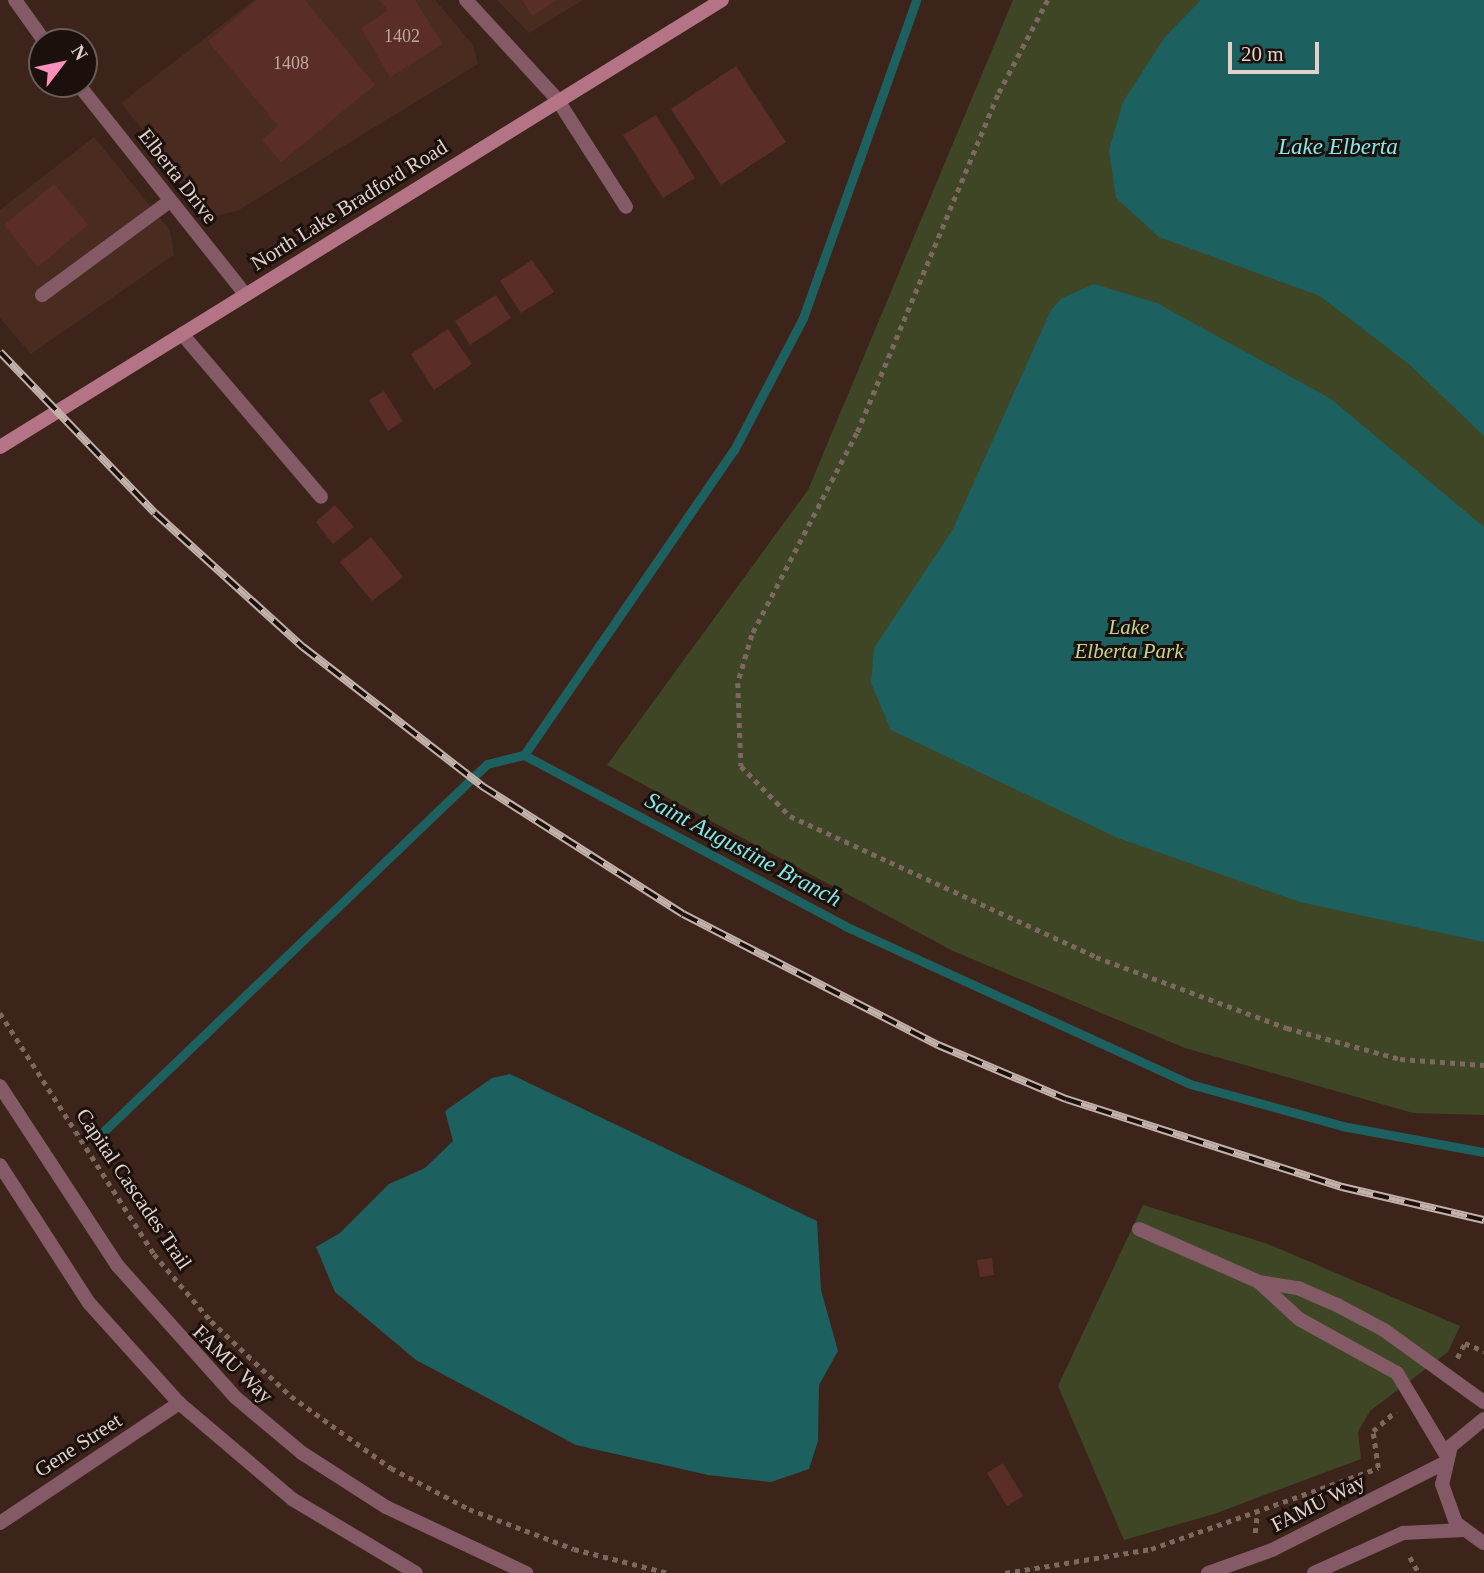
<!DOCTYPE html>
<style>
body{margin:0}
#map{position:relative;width:1484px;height:1573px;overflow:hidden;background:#3c241b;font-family:Georgia,serif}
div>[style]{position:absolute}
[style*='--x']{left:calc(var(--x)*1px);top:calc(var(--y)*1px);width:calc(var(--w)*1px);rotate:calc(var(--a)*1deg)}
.built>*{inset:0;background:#4a2b20}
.green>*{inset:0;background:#3e4625}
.water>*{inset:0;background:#1d6060}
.stream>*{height:9px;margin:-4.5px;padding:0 4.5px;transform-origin:4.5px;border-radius:4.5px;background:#1d6060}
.building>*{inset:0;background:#5a2e27}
.path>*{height:4.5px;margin-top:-2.25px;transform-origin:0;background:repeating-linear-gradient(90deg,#7d6860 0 5px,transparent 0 10px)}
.service>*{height:14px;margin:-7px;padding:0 7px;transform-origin:7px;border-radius:7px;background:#835a65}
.minor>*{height:14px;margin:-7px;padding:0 7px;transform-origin:7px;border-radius:7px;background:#835a65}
.tertiary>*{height:14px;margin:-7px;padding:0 7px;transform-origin:7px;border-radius:7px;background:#835a65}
.secondary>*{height:14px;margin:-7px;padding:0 7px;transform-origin:7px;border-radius:7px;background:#b57386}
.rail>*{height:8px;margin-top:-4px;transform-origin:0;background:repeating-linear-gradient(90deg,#1b100c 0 16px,#c3b2ab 0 32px);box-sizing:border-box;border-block:2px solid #c3b2ab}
span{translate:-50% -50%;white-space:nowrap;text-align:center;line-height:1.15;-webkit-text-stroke:6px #1b100c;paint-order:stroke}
.number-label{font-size:18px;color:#bfa8a2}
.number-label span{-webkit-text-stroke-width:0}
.street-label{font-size:21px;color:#e1d1cb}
.park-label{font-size:21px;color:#c3d68f;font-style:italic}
.water-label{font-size:23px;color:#83e9e9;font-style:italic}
.north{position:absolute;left:28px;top:28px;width:70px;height:70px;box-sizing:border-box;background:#1b100c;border:2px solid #6a5d58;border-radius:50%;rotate:58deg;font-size:19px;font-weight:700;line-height:28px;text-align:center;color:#e1d1cb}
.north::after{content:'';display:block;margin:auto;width:24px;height:32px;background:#fe8ebc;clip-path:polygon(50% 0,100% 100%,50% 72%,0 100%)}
.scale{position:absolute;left:1228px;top:42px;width:91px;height:32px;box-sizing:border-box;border:4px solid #e1d1cb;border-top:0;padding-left:9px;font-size:21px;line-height:24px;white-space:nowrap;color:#e1d1cb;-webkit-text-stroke:5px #1b100c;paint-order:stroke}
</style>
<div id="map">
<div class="built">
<i style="clip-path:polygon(254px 0,435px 0,473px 45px,478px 64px,239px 210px,212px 217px,121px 103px)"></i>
<i style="clip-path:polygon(497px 0,583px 0,529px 33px)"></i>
<i style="clip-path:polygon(94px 137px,170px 230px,174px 255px,31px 354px,0 318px,0 210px)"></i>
</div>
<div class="green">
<i style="clip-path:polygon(1013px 0,1484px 0,1484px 1115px,1413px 1113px,1185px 1048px,953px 951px,607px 765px,808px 490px)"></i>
<i style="clip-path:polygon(1143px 1205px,1268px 1244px,1460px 1326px,1448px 1352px,1370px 1411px,1358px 1432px,1361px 1459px,1214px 1514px,1124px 1540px,1058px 1386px)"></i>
</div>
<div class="water">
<i style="clip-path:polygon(1201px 0,1484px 0,1484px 436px,1410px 365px,1320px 296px,1159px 237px,1116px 198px,1109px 150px,1123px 102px,1165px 37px)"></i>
<i style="clip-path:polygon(1094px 284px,1157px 303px,1331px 399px,1484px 527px,1484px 942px,1300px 902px,1118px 838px,891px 730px,871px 683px,874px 648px,953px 529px,1051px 310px,1062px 298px)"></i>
<i style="clip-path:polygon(510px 1074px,817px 1221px,821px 1290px,838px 1351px,819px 1385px,818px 1441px,809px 1469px,771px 1482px,708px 1475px,576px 1445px,416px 1360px,335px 1292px,316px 1247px,340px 1233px,389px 1184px,425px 1168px,453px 1141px,445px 1111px,492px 1078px)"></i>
</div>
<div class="stream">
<i style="--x:524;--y:755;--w:370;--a:-55.5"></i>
<i style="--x:734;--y:450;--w:149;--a:-62.4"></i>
<i style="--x:803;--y:318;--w:337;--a:-70.4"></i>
<i style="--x:104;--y:1131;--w:530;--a:-43.78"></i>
<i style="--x:487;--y:764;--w:38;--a:-14"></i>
<i style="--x:524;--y:755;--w:364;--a:28"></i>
<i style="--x:845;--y:926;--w:379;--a:24.6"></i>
<i style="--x:1190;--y:1084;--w:158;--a:15.4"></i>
<i style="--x:1342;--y:1126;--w:144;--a:10.4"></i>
</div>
<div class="building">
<i style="clip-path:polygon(257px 0,305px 0,375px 85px,281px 162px,262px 140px,278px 126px,208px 41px)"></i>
<i style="clip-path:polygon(379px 0,415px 0,443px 44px,390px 77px,361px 28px,388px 10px)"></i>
<i style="clip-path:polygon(522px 0,557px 0,532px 16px)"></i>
<i style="clip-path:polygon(736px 66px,786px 142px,721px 185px,671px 109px)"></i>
<i style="clip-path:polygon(656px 115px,695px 178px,663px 198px,623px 135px)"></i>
<i style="clip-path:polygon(54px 184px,88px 225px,38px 267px,4px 225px)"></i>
<i style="clip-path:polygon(532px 260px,554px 292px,521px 313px,500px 281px)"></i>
<i style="clip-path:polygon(496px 295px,511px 318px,470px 345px,455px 321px)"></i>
<i style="clip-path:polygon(448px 329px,472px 364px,434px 390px,411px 354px)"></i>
<i style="clip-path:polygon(384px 391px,403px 421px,388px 431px,369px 400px)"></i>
<i style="clip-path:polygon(335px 505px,354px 527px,333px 544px,316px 522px)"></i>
<i style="clip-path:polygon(371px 537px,403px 577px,372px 601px,340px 562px)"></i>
<i style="clip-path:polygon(992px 1258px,994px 1275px,980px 1277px,977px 1260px)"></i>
<i style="clip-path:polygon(1003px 1463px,1023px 1496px,1007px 1506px,987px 1473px)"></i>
</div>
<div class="path">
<i style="--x:1048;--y:0;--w:107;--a:117.8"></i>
<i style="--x:998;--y:95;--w:366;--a:112.6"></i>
<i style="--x:857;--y:433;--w:228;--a:117.5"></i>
<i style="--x:752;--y:635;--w:50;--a:106.3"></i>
<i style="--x:738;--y:683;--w:83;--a:87.9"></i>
<i style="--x:741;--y:766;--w:70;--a:45.6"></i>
<i style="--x:790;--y:816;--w:337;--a:24.7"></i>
<i style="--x:1096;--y:957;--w:204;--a:20.4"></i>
<i style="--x:1287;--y:1028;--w:117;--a:15.3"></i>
<i style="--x:1400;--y:1059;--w:84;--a:4.1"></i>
<i style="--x:0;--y:1013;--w:286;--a:57.4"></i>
<i style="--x:154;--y:1254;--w:88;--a:49.6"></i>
<i style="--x:211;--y:1321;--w:110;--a:43.2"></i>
<i style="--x:291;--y:1396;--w:123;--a:35.8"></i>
<i style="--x:391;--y:1468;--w:88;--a:27.7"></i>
<i style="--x:469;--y:1509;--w:112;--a:20.9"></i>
<i style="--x:574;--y:1549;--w:97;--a:14.3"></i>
<i style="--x:1457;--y:1358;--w:17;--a:-62"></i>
<i style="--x:1465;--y:1343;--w:21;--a:23"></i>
<i style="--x:1255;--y:1533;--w:20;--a:-84"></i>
<i style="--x:1410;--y:1557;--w:18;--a:61"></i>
<i style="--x:1005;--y:1573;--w:148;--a:-9.3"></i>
<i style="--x:1151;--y:1549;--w:241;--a:-19.6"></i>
<i style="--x:1378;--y:1468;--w:37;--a:-98"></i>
<i style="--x:1373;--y:1431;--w:30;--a:-41"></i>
</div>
<div class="service">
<i style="--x:557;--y:99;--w:128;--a:57.4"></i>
<i style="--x:42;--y:295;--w:159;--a:-36.3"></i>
<i style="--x:182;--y:334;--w:214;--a:49.5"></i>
</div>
<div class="minor">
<i style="--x:15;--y:0;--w:52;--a:54.5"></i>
<i style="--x:466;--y:0;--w:134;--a:47.4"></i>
<i style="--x:78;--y:84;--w:268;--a:51.5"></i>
<i style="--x:1139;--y:1229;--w:131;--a:23.8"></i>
<i style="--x:1259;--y:1282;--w:39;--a:9"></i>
<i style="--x:1298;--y:1288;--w:43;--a:23.6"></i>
<i style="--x:1337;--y:1305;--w:53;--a:28"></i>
<i style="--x:1384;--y:1330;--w:123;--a:35.8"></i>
<i style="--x:1259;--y:1282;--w:54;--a:42.8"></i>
<i style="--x:1299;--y:1319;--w:112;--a:28.9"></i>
<i style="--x:1397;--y:1373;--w:96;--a:59.1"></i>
<i style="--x:0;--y:1523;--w:216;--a:-33.8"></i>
</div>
<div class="tertiary">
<i style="--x:0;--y:1086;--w:214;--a:56.8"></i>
<i style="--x:117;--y:1265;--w:177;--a:48.2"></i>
<i style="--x:235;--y:1397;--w:87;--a:39.9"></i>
<i style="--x:302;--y:1453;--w:100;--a:32.7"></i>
<i style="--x:386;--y:1507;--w:155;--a:25.2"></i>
<i style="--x:0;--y:1165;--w:164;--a:57.2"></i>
<i style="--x:89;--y:1303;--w:135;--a:48"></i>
<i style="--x:179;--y:1403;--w:148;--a:40.3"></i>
<i style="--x:292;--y:1499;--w:144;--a:30.8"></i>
<i style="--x:1484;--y:1419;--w:43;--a:140.7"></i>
<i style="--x:1451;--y:1446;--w:39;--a:103"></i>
<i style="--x:1442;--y:1484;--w:41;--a:70.3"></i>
<i style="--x:1456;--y:1523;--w:34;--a:36"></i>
<i style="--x:1208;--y:1573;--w:68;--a:-19.8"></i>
<i style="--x:1272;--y:1550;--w:193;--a:-26.8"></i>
<i style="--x:1314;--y:1573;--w:98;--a:-24.2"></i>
<i style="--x:1403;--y:1533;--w:61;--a:-2.8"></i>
</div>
<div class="secondary">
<i style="--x:0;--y:447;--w:849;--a:-31.76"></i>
</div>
<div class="rail">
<i style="--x:0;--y:352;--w:223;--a:46.1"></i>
<i style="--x:155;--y:513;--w:200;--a:42.2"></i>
<i style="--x:303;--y:647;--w:227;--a:37.8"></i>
<i style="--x:482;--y:786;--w:238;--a:32.5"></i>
<i style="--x:683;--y:914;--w:287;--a:27.2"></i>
<i style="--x:938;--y:1045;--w:139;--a:22.9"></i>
<i style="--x:1066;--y:1099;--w:290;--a:17.7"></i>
<i style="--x:1342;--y:1187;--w:146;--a:13.1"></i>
</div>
<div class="number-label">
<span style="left:402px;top:36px">1402</span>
<span style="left:291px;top:63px">1408</span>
</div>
<div class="street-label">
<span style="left:178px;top:176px;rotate:52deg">Elberta Drive</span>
<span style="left:349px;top:205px;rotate:-32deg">North Lake Bradford Road</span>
<span style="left:134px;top:1189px;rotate:56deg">Capital Cascades Trail</span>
<span style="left:233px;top:1364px;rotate:44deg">FAMU Way</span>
<span style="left:78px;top:1445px;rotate:-33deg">Gene Street</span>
<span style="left:1318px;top:1503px;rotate:-27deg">FAMU Way</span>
</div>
<div class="park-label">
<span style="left:1129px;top:639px">Lake<br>Elberta Park</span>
</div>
<div class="water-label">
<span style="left:1338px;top:147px">Lake Elberta</span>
<span style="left:743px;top:850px;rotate:28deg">Saint Augustine Branch</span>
</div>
<div class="north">N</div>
<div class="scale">20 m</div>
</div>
